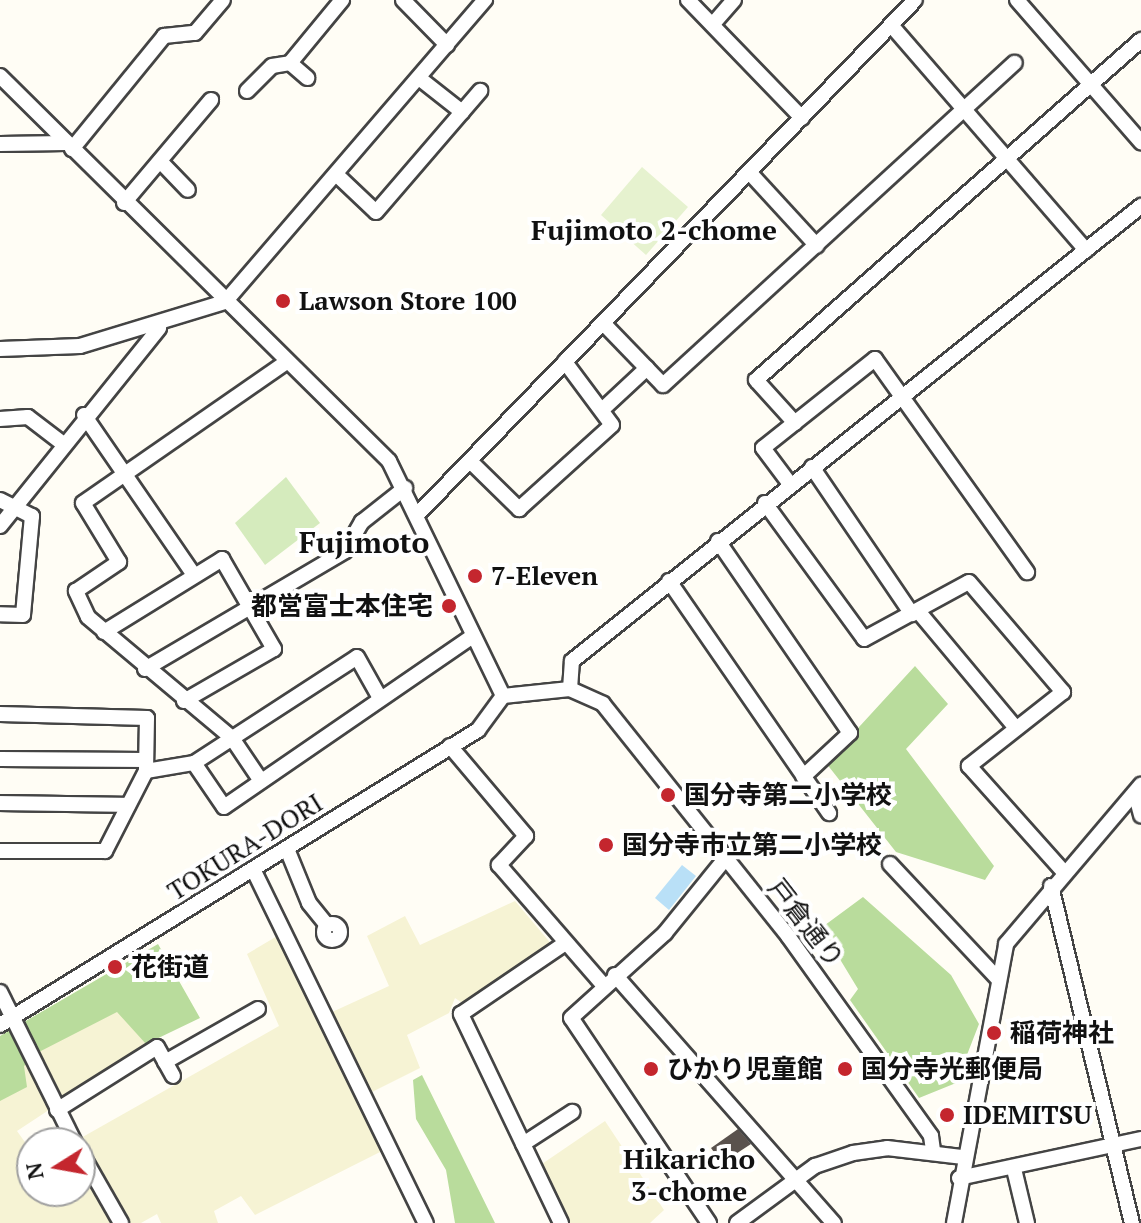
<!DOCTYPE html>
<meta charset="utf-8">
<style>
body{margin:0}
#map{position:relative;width:1141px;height:1223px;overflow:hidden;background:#fffdf5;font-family:"PT Serif","Noto Sans JP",serif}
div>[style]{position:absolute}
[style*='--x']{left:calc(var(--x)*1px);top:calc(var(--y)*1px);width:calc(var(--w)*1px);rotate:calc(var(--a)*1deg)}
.farmland>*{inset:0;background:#f6f3d4}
.green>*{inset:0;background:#d5ebbd}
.forest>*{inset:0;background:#b9dc9c}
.pitch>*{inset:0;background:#e6f2cf}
.water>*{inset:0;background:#b9e0f7}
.building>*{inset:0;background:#5a524d}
.roads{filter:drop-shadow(2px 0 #444) drop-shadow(-2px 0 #444) drop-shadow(0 2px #444) drop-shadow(0 -2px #444)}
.minor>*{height:14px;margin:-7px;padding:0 7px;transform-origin:7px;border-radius:7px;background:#fff}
.minor>.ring{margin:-7px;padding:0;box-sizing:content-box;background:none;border:14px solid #fff;border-radius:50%}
.dots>*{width:22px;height:22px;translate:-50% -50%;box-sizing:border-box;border:4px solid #fff;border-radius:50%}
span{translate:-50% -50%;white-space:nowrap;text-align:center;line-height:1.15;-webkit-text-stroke:8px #fff;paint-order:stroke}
.poi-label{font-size:26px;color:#111;font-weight:700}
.left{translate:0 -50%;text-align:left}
.right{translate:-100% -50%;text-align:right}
.street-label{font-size:26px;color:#111}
.neighbourhood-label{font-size:28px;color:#111;font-weight:700}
.quarter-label{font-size:30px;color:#111;font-weight:700}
.north{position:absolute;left:16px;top:1127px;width:80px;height:80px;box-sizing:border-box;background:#fff;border:2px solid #a0a0a0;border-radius:50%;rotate:259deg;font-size:22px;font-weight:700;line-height:32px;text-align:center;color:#111}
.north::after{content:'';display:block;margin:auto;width:28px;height:36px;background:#c4262e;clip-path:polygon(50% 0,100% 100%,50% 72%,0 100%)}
</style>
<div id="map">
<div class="farmland">
<i style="clip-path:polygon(515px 901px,553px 946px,464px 1004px,455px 998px,449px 1013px,407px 1035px,420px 1068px,360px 1098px,384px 1150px,255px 1215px,241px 1196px,214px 1211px,218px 1223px,161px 1223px,157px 1214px,141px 1223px,0 1223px,0 1074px,172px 972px,193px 1015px,17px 1131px,32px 1152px,32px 1191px,80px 1191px,80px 1143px,72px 1143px,279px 1026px,247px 954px,279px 935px,319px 1018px,389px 986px,367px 936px,405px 916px,420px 945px)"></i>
<i style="clip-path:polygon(605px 1121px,664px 1210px,650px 1223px,567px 1223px,539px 1166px)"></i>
</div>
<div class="green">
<i style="clip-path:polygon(286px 477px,320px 523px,265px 565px,235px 523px)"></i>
</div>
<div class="forest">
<i style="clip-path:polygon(915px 666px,948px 704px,906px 749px,994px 866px,985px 880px,896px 852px,826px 763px)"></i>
<i style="clip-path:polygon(863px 897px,951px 975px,979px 1024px,956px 1083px,919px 1098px,850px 1000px,858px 989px,821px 928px)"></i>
<i style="clip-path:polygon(158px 944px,200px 1018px,146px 1044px,117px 1012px,37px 1053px,24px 1066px,27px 1087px,0 1101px,0 1036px)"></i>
<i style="clip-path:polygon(422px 1075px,495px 1223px,455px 1223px,446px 1170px,416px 1119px,413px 1080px)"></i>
</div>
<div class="pitch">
<i style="clip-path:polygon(642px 167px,688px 207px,646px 255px,601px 215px)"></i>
</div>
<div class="water">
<i style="clip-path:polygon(682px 865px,696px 876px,669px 910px,655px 898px)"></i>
</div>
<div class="building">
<i style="clip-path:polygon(738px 1129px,751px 1144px,722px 1163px,711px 1148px)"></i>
</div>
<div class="roads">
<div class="minor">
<i style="--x:403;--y:0;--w:63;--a:45.6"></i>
<i style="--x:688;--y:0;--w:164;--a:46"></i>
<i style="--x:1017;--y:0;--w:189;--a:48.9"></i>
<i style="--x:713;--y:24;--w:32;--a:-49"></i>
<i style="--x:891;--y:25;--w:298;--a:49.1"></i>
<i style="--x:290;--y:63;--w:23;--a:41"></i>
<i style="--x:0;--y:76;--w:547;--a:44.7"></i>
<i style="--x:389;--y:461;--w:261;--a:64.1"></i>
<i style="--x:419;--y:78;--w:55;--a:38.3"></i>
<i style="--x:247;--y:91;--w:35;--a:-45"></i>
<i style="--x:272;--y:66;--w:18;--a:-9"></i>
<i style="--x:290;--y:63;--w:82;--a:-50.5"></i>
<i style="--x:0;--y:144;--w:66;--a:-0.9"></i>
<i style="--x:72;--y:149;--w:146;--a:-50.8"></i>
<i style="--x:164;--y:36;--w:31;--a:-6"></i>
<i style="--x:195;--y:33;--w:43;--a:-49.7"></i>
<i style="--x:160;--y:161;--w:40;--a:46"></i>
<i style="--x:749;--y:172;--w:100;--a:47.4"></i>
<i style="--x:338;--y:176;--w:52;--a:43.5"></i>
<i style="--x:376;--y:212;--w:160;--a:-49.3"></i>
<i style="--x:124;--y:203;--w:135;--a:-49.8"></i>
<i style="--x:603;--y:323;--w:86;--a:45.9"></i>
<i style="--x:663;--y:385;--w:477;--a:-42.5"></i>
<i style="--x:0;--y:349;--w:80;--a:-2.1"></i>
<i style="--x:80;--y:346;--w:152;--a:-16.9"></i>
<i style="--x:225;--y:302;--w:399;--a:-49.3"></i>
<i style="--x:603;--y:409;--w:60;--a:-43"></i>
<i style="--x:84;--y:415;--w:194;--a:55.5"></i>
<i style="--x:0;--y:419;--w:28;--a:-4"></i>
<i style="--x:28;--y:417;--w:43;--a:37.4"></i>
<i style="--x:795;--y:423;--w:58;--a:-132.2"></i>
<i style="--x:756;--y:380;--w:514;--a:-41.45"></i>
<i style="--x:470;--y:461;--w:69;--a:44.4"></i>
<i style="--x:519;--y:509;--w:125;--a:-42.1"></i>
<i style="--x:612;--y:425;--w:79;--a:-126.7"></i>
<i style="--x:812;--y:467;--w:178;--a:55.8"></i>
<i style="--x:790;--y:484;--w:45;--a:-126.9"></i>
<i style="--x:763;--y:448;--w:143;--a:-38.5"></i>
<i style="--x:875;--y:359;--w:262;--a:54.5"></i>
<i style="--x:0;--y:500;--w:36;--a:27"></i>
<i style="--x:32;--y:516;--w:99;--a:95.2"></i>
<i style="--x:23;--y:615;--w:23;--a:-178"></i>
<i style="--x:765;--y:503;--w:168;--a:53.9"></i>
<i style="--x:864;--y:639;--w:119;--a:-28.5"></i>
<i style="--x:969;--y:582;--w:145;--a:49.5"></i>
<i style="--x:1063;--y:692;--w:120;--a:141.8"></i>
<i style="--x:969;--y:766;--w:141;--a:48.2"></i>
<i style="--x:417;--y:515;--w:716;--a:-45.96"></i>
<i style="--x:0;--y:526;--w:254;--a:-51.2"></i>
<i style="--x:718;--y:541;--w:233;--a:55.5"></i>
<i style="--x:850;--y:733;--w:64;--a:136.9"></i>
<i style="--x:669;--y:581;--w:282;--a:55.4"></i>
<i style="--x:918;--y:611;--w:153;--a:50.1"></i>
<i style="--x:104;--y:632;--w:139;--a:-31.7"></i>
<i style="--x:222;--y:559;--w:104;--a:60"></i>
<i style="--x:274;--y:649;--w:104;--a:150"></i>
<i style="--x:145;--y:669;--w:232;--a:-30.5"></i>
<i style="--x:345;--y:551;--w:34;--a:-60"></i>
<i style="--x:362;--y:522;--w:55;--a:-38.3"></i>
<i style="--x:570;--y:689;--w:28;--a:-86"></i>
<i style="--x:572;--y:661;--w:729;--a:-38.65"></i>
<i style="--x:503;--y:696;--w:67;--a:-6"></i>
<i style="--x:570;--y:689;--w:36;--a:24"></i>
<i style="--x:603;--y:704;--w:297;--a:51.4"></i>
<i style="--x:788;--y:936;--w:246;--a:54.4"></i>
<i style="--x:931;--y:1136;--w:14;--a:82"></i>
<i style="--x:0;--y:714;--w:147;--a:1.6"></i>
<i style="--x:147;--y:718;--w:53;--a:91.1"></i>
<i style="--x:146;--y:771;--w:90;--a:117.1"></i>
<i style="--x:105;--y:851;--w:105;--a:180"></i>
<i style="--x:450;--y:746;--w:118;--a:49.8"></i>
<i style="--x:526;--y:836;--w:40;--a:133"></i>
<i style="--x:499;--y:865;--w:160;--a:49"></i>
<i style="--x:0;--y:759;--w:146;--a:0.4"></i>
<i style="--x:194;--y:763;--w:53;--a:55.7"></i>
<i style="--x:224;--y:807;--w:298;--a:-34.5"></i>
<i style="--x:146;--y:771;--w:49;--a:-9.5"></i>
<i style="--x:194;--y:763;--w:194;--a:-33"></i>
<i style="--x:357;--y:657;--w:47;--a:60.7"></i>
<i style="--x:261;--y:781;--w:52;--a:-124"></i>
<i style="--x:232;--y:738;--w:188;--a:-140"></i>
<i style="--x:88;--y:617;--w:29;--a:-115"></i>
<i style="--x:76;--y:591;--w:52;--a:-34"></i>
<i style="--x:119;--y:562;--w:69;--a:-121.4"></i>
<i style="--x:83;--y:503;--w:244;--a:-34.7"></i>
<i style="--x:1137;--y:800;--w:16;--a:75"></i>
<i style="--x:0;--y:803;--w:128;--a:0.9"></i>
<i style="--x:287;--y:849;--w:58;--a:67.8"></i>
<i style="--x:309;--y:903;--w:28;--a:51"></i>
<i style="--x:890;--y:864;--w:158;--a:46.8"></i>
<i style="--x:254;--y:871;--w:392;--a:64"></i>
<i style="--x:1051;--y:886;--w:347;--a:76.5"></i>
<i class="ring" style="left:324px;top:924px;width:2px;height:2px"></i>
<i style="--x:615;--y:975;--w:331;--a:48.6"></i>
<i style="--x:0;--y:992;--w:169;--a:63.6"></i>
<i style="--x:0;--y:1025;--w:562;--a:-31.68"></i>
<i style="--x:478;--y:730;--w:42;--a:-53.7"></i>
<i style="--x:165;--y:1062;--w:107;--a:-29.7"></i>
<i style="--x:57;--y:1110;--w:118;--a:-32.2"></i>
<i style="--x:157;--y:1047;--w:33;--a:61"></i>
<i style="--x:523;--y:1144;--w:59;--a:-33.1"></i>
<i style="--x:80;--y:1151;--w:83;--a:60.3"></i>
<i style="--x:1014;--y:1169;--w:56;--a:76.5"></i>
<i style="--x:959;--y:1178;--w:186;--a:-12.1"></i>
<i style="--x:561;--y:1223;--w:232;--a:-115.6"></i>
<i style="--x:461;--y:1014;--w:125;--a:-34.2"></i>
<i style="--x:709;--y:1223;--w:247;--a:-123.9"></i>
<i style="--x:571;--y:1018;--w:127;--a:-42.1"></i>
<i style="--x:665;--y:933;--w:95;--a:-51"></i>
<i style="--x:737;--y:1223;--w:97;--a:-36.2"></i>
<i style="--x:815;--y:1166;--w:40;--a:-18.9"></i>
<i style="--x:853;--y:1153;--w:34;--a:-8"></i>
<i style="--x:887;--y:1148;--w:77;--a:6.8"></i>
<i style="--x:954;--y:1223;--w:284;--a:-79.4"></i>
<i style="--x:1006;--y:944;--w:209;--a:-49.7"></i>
</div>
</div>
<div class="dots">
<i style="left:283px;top:301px;background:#c4262e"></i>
<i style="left:475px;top:576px;background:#c4262e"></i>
<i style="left:449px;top:606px;background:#c4262e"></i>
<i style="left:668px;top:795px;background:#c4262e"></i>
<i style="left:606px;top:845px;background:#c4262e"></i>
<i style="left:115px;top:967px;background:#c4262e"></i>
<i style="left:994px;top:1033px;background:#c4262e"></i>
<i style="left:651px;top:1069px;background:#c4262e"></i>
<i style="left:845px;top:1069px;background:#c4262e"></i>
<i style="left:947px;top:1115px;background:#c4262e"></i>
</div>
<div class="poi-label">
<span class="left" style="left:299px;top:301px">Lawson Store 100</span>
<span class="left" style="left:491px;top:576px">7-Eleven</span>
<span class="right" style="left:433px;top:606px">都営富士本住宅</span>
<span class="left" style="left:684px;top:795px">国分寺第二小学校</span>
<span class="left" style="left:622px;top:845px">国分寺市立第二小学校</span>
<span class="left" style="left:131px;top:967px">花街道</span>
<span class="left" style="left:1010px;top:1033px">稲荷神社</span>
<span class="left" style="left:667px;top:1069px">ひかり児童館</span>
<span class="left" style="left:861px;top:1069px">国分寺光郵便局</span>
<span class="left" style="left:963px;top:1115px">IDEMITSU</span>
</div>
<div class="street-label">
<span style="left:245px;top:847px;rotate:-32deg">TOKURA-DORI</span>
<span style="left:806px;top:923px;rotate:52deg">戸倉通り</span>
</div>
<div class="neighbourhood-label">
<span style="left:654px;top:230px">Fujimoto 2-chome</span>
<span style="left:689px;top:1175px">Hikaricho<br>3-chome</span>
</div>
<div class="quarter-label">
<span style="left:364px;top:542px">Fujimoto</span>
</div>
<div class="north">N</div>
</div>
